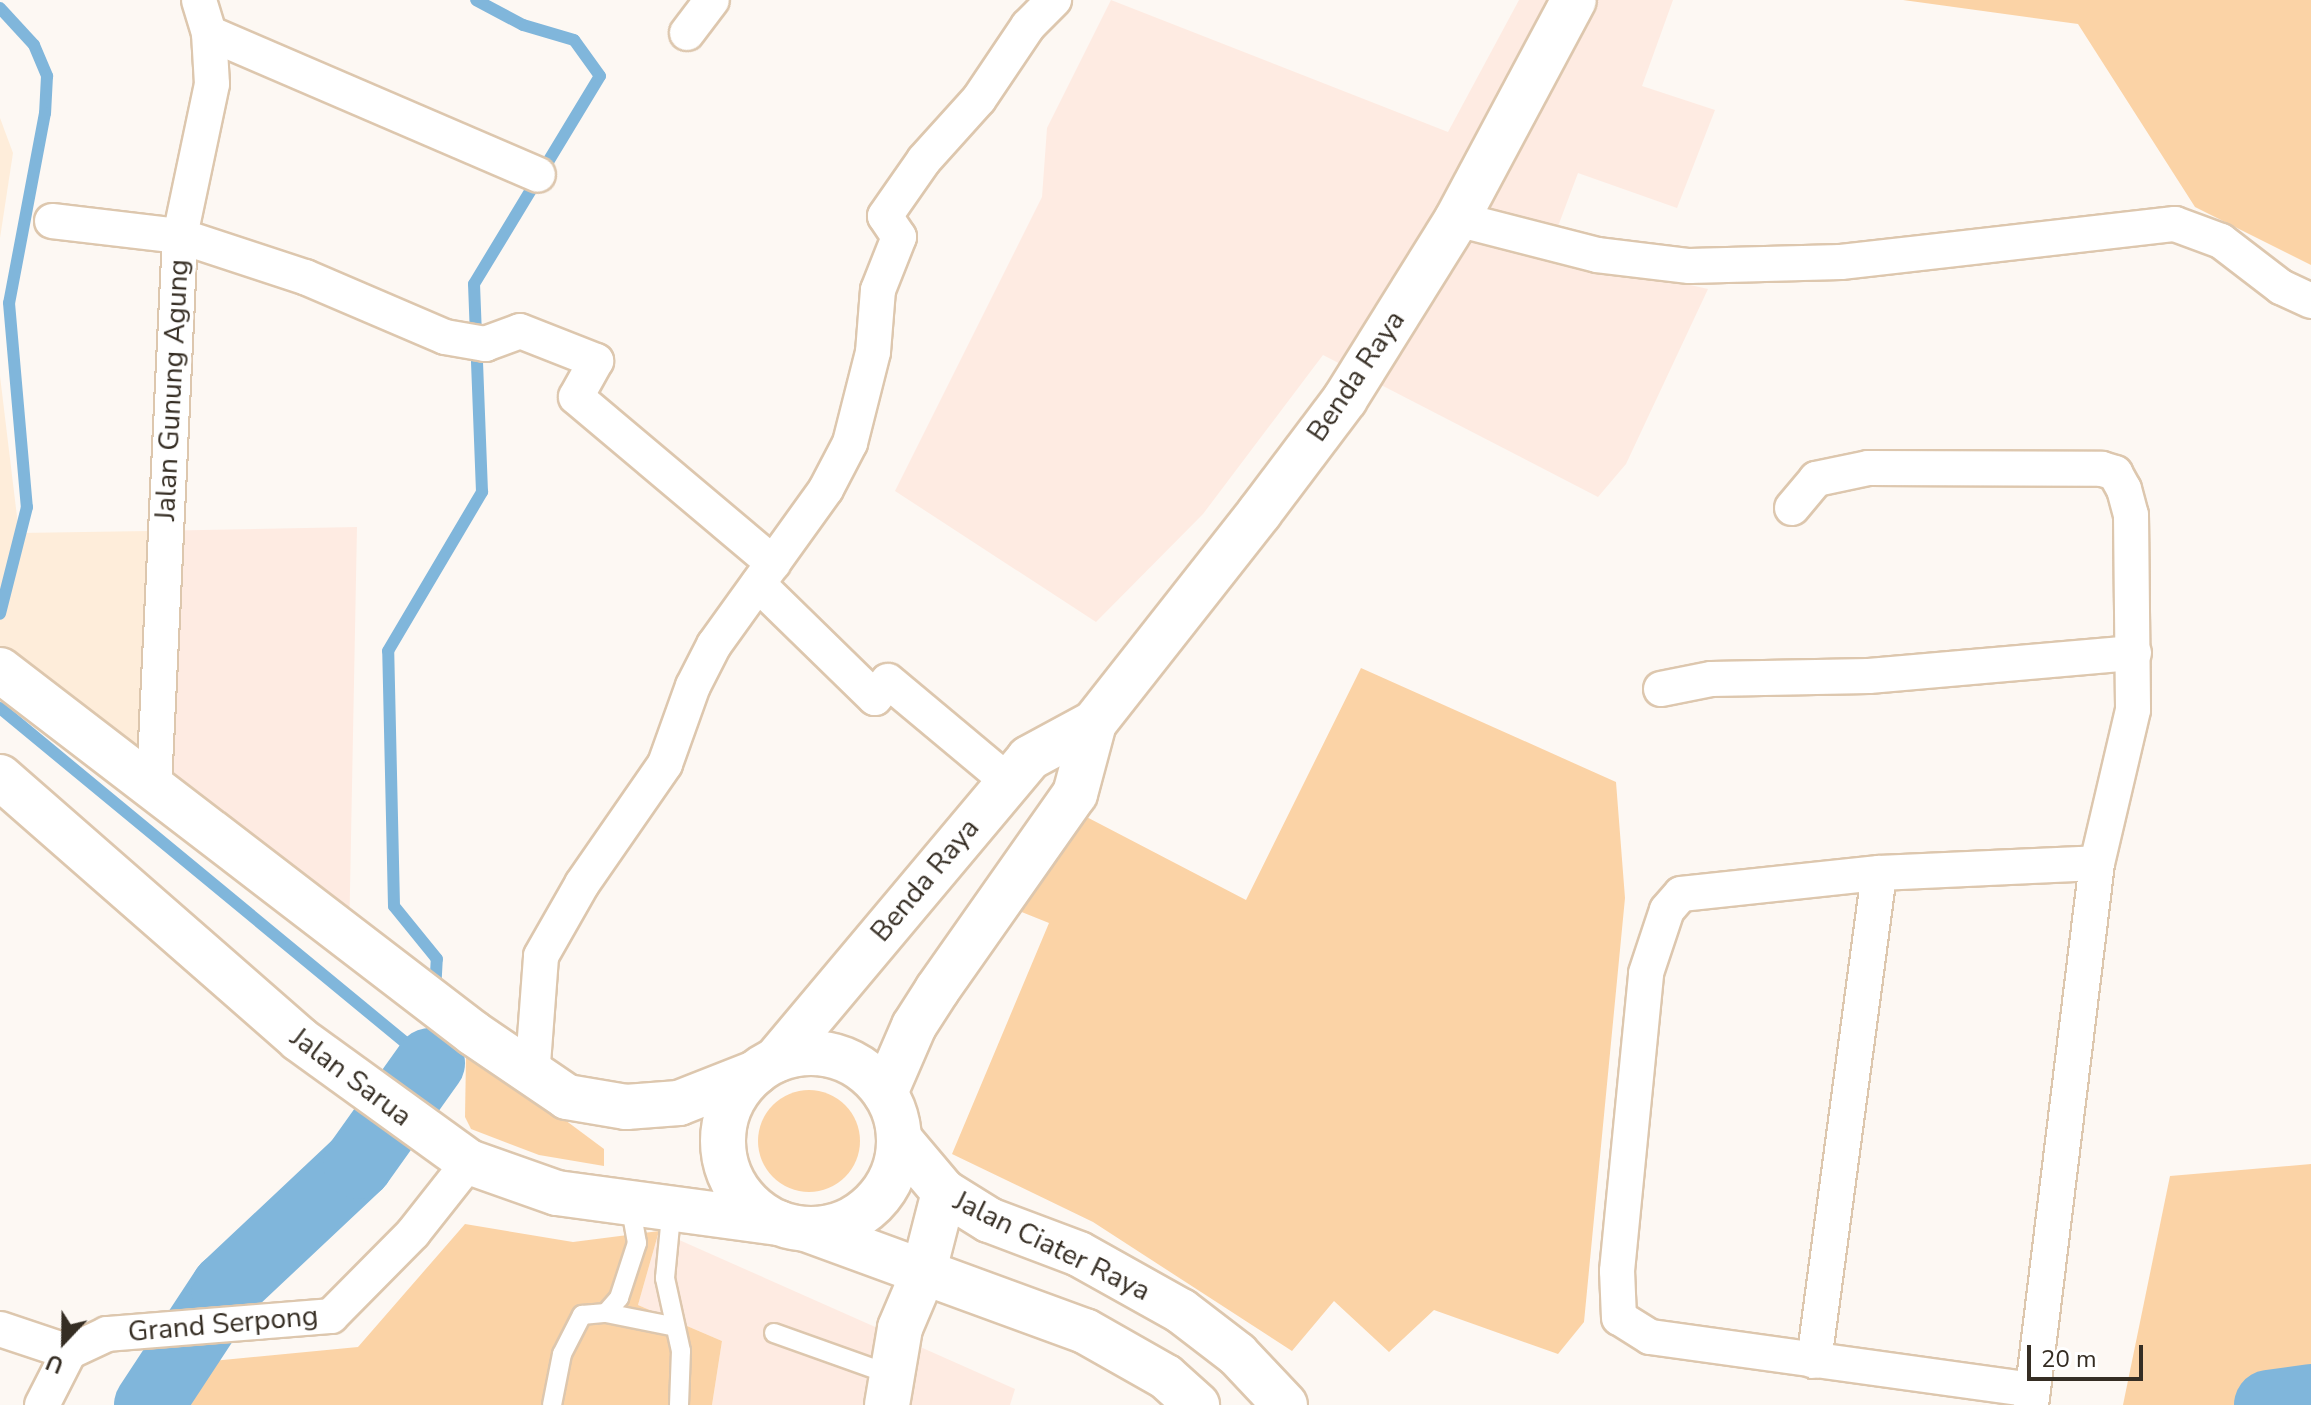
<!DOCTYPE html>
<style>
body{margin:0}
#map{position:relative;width:2311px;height:1405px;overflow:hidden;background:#fdf8f3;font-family:"Nunito Sans",sans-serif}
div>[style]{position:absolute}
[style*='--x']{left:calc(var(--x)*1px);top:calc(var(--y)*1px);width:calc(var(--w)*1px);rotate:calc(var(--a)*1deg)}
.commercial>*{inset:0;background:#feebe2}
.built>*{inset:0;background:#feedda}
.green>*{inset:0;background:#fbd3a6}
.round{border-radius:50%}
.stream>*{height:12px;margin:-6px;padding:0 6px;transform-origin:6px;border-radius:6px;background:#80b6db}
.river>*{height:70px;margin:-35px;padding:0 35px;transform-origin:35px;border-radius:35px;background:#80b6db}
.roads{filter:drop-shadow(2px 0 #ddc7ae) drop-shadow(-2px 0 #ddc7ae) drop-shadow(0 2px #ddc7ae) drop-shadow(0 -2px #ddc7ae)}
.lane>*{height:18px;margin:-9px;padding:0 9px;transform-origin:9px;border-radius:9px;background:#fff}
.street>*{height:34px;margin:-17px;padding:0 17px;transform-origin:17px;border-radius:17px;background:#fff}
.secondary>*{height:44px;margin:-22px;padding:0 22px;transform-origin:22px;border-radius:22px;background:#fff}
.secondary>.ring{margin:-22px;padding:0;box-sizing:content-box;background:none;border:44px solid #fff;border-radius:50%}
.primary>*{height:44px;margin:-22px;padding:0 22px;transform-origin:22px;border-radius:22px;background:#fff}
span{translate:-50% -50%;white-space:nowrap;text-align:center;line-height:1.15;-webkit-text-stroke:7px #fff;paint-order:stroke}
.street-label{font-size:28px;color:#352d23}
.north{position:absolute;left:24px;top:1301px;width:80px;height:80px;-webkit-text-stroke:6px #fff;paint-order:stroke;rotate:202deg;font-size:22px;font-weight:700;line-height:32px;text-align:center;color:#352d23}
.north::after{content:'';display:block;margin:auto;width:28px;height:36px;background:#352d23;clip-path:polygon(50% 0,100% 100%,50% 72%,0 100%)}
.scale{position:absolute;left:2027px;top:1345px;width:116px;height:36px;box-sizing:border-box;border:4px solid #352d23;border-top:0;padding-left:10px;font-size:24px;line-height:28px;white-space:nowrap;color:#352d23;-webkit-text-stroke:6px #fff;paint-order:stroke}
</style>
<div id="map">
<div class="commercial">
<i style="clip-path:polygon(1111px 0,1448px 132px,1519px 0,1673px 0,1642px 86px,1715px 110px,1677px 208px,1578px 173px,1548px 253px,1708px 289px,1626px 464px,1598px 497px,1323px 355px,1203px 514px,1096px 622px,895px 491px,1042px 197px,1047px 128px)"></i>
<i style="clip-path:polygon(357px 527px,349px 942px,159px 802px,149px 531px)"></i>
<i style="clip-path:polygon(659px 1231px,1015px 1389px,1010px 1405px,712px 1405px,722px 1341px,638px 1305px)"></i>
</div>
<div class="built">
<i style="clip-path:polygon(0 118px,13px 153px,0 238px)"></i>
<i style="clip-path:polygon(0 376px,19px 533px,149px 531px,159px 802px,0 685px)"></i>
</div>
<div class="green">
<i style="clip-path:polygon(1903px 0,2311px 0,2311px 265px,2195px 207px,2078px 24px)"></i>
<i style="clip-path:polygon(1361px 668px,1616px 782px,1625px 898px,1584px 1322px,1558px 1354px,1434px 1310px,1389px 1352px,1334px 1301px,1292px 1351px,1093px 1222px,952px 1154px,1049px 923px,1009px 907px,1077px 812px,1246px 900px)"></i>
<i style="clip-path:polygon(475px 1053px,604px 1149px,604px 1166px,539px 1155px,471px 1129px,465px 1117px,466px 1057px)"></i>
<i class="round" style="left:758px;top:1090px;width:102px;height:102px"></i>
<i style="clip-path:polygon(2311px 1164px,2311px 1405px,2123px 1405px,2170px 1176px)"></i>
<i style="clip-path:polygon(465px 1224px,573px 1242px,659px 1231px,638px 1305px,722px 1341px,712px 1405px,119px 1405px,192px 1363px,358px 1347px)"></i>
</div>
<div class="stream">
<i style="--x:0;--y:8;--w:50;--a:47.4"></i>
<i style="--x:34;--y:45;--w:34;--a:67"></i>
<i style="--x:47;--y:76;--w:37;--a:93"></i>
<i style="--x:45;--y:113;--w:193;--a:100.7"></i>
<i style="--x:9;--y:303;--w:205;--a:85"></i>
<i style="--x:27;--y:507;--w:110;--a:104.2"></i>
<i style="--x:0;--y:708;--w:558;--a:39.54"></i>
<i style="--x:435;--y:993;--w:34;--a:-87"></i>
<i style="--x:437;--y:959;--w:68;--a:-129.1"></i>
<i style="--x:394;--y:906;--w:255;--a:-91.3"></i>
<i style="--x:388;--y:651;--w:185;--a:-59.4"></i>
<i style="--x:482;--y:492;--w:208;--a:-92.2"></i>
<i style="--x:474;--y:284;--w:243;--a:-58.8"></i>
<i style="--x:600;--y:76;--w:44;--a:-125.8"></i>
<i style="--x:574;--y:40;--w:53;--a:-163.6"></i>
<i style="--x:523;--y:25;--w:53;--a:-152"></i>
<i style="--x:430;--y:1063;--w:47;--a:-86.3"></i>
</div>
<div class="river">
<i style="--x:149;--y:1405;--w:140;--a:-56.7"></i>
<i style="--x:226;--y:1288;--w:181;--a:-43.2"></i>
<i style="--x:358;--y:1164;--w:124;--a:-54.5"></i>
<i style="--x:2269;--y:1405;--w:42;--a:-8.1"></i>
</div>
<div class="roads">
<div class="lane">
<i style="--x:606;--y:1313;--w:20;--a:-49"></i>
<i style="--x:619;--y:1298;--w:58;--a:-71.9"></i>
<i style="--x:637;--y:1243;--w:40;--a:-100"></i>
<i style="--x:774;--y:1333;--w:122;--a:19.6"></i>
<i style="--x:552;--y:1405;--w:52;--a:-78.9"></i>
<i style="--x:562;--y:1354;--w:44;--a:-62.9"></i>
<i style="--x:582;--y:1315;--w:24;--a:-5"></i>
<i style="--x:606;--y:1313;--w:66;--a:11.3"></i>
<i style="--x:679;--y:1405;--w:54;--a:-87.9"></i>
<i style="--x:681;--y:1351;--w:75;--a:-102.4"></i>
<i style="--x:665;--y:1278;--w:52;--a:-84.5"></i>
<i style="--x:670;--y:1226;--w:19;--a:-58"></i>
</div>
<div class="street">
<i style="--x:209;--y:33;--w:358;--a:23.3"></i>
<i style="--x:687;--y:33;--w:41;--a:-52.9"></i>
<i style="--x:1457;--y:219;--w:145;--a:14.4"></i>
<i style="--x:1597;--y:255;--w:93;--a:6.8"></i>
<i style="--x:1689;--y:266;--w:152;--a:-1.5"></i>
<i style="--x:1841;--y:262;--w:336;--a:-6.5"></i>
<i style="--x:2175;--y:224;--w:49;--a:20.3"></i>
<i style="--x:2221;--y:241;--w:76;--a:37.5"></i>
<i style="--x:2281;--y:287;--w:33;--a:25"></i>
<i style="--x:52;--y:221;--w:129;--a:6.7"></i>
<i style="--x:180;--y:236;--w:132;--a:18.2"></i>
<i style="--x:305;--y:277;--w:152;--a:23.2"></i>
<i style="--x:445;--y:337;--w:41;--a:9.9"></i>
<i style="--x:485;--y:344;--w:37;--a:-20"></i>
<i style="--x:520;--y:331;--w:82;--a:21.5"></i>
<i style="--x:596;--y:361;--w:41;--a:119.1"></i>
<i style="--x:576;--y:397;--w:258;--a:40.1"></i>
<i style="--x:1792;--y:508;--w:38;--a:-50"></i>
<i style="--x:1816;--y:479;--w:53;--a:-11.9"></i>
<i style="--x:1868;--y:468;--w:234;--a:0.2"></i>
<i style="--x:2102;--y:469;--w:14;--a:17"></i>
<i style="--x:2115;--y:473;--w:18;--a:61"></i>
<i style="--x:2124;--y:489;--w:27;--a:75"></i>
<i style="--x:2131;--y:515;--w:195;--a:89.4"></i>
<i style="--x:2133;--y:710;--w:157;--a:103.2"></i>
<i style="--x:2097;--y:863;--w:546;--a:96.94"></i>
<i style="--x:758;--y:584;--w:163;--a:44.3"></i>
<i style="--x:875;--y:698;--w:21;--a:-53"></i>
<i style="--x:888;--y:681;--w:158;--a:39.9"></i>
<i style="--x:1661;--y:689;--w:51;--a:-11.3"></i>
<i style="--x:1711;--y:679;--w:158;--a:-1.1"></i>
<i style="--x:1869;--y:676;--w:266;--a:-5"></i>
<i style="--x:154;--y:786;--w:551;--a:-87.29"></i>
<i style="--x:180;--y:236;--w:155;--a:-78.1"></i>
<i style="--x:212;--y:84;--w:51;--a:-93.4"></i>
<i style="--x:209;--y:33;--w:34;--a:-107"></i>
<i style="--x:532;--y:1077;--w:121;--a:-85.7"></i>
<i style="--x:541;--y:956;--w:83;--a:-60.3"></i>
<i style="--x:582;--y:884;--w:146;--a:-55.3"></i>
<i style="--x:665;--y:764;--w:83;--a:-70.3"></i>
<i style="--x:693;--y:686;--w:46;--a:-62.9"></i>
<i style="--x:714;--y:645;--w:192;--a:-54.3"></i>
<i style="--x:826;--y:489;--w:52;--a:-62.4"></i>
<i style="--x:850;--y:443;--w:94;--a:-75.8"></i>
<i style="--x:873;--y:352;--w:62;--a:-85.4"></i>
<i style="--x:878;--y:290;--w:57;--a:-68.4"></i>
<i style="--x:899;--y:237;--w:25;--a:-124"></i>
<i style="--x:885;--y:216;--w:68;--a:-55.1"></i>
<i style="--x:924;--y:160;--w:82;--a:-48"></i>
<i style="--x:979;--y:99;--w:88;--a:-56.1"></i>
<i style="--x:1028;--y:26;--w:37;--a:-45"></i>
<i style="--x:0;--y:1329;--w:73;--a:18.4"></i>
<i style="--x:1814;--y:1361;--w:492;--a:-82.4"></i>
<i style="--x:2033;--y:1390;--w:387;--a:-172.1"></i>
<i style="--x:1650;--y:1337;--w:36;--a:-148"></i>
<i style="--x:1619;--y:1318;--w:47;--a:-92.4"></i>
<i style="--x:1617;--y:1271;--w:299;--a:-84.4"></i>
<i style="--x:1646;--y:973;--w:66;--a:-71.6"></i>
<i style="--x:1667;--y:910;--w:21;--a:-49"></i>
<i style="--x:1681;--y:894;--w:199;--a:-6.1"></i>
<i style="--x:1879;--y:873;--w:218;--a:-2.6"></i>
<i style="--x:42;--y:1405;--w:59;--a:-63"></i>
<i style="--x:69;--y:1352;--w:42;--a:-25.3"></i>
<i style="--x:107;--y:1334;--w:225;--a:-4.6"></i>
<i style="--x:331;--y:1316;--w:117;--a:-45.3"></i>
<i style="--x:413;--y:1233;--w:90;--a:-51.7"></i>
</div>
<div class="secondary">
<i style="--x:0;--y:670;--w:596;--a:37.5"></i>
<i style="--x:473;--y:1033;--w:114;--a:34.2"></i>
<i style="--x:567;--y:1097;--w:60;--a:9.6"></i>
<i style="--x:626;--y:1107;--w:53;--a:-4.3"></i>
<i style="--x:679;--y:1103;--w:82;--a:-21.5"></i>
<i style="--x:0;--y:777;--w:398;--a:41.2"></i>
<i style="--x:299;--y:1039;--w:210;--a:35.9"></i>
<i style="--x:469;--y:1162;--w:93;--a:19.4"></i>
<i style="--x:557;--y:1193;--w:223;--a:7.7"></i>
<i class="ring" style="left:723px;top:1053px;width:132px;height:132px"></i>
<i style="--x:776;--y:1060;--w:394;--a:-50"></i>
<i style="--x:1029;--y:758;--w:74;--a:-28.3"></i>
<i style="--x:1094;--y:723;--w:268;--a:-51.8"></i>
<i style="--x:1260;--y:512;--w:141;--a:-53"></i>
<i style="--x:1345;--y:399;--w:212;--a:-58.1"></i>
<i style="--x:1457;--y:219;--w:248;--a:-61.9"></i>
<i style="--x:885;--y:1093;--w:73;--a:-66.6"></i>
<i style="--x:914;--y:1026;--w:43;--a:-57.4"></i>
<i style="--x:937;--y:990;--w:240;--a:-54.9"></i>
<i style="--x:1075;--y:794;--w:73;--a:-75"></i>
<i style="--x:887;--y:1405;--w:78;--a:-80.4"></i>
<i style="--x:900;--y:1328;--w:59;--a:-66.9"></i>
</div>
<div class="primary">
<i style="--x:900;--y:1140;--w:68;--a:49.8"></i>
<i style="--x:944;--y:1192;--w:53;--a:31.9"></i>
<i style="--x:989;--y:1220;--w:96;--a:20.7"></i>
<i style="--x:1079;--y:1254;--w:117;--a:29.2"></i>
<i style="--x:1181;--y:1311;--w:71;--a:37.5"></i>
<i style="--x:1237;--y:1354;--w:70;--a:46.7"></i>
<i style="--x:806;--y:1229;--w:297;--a:20.1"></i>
<i style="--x:1085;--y:1331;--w:93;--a:29.6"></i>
<i style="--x:1166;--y:1377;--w:42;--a:42.1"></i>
<i style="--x:923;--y:1274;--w:85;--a:-75.6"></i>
</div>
</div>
<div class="street-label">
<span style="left:1356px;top:376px;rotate:-56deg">Benda Raya</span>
<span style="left:172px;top:390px;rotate:-87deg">Jalan Gunung Agung</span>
<span style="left:925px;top:880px;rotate:-50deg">Benda Raya</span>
<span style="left:351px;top:1077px;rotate:37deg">Jalan Sarua</span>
<span style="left:1052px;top:1246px;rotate:26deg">Jalan Ciater Raya</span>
<span style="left:223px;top:1324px;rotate:-5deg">Grand Serpong</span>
</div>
<div class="north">U</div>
<div class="scale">20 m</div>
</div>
